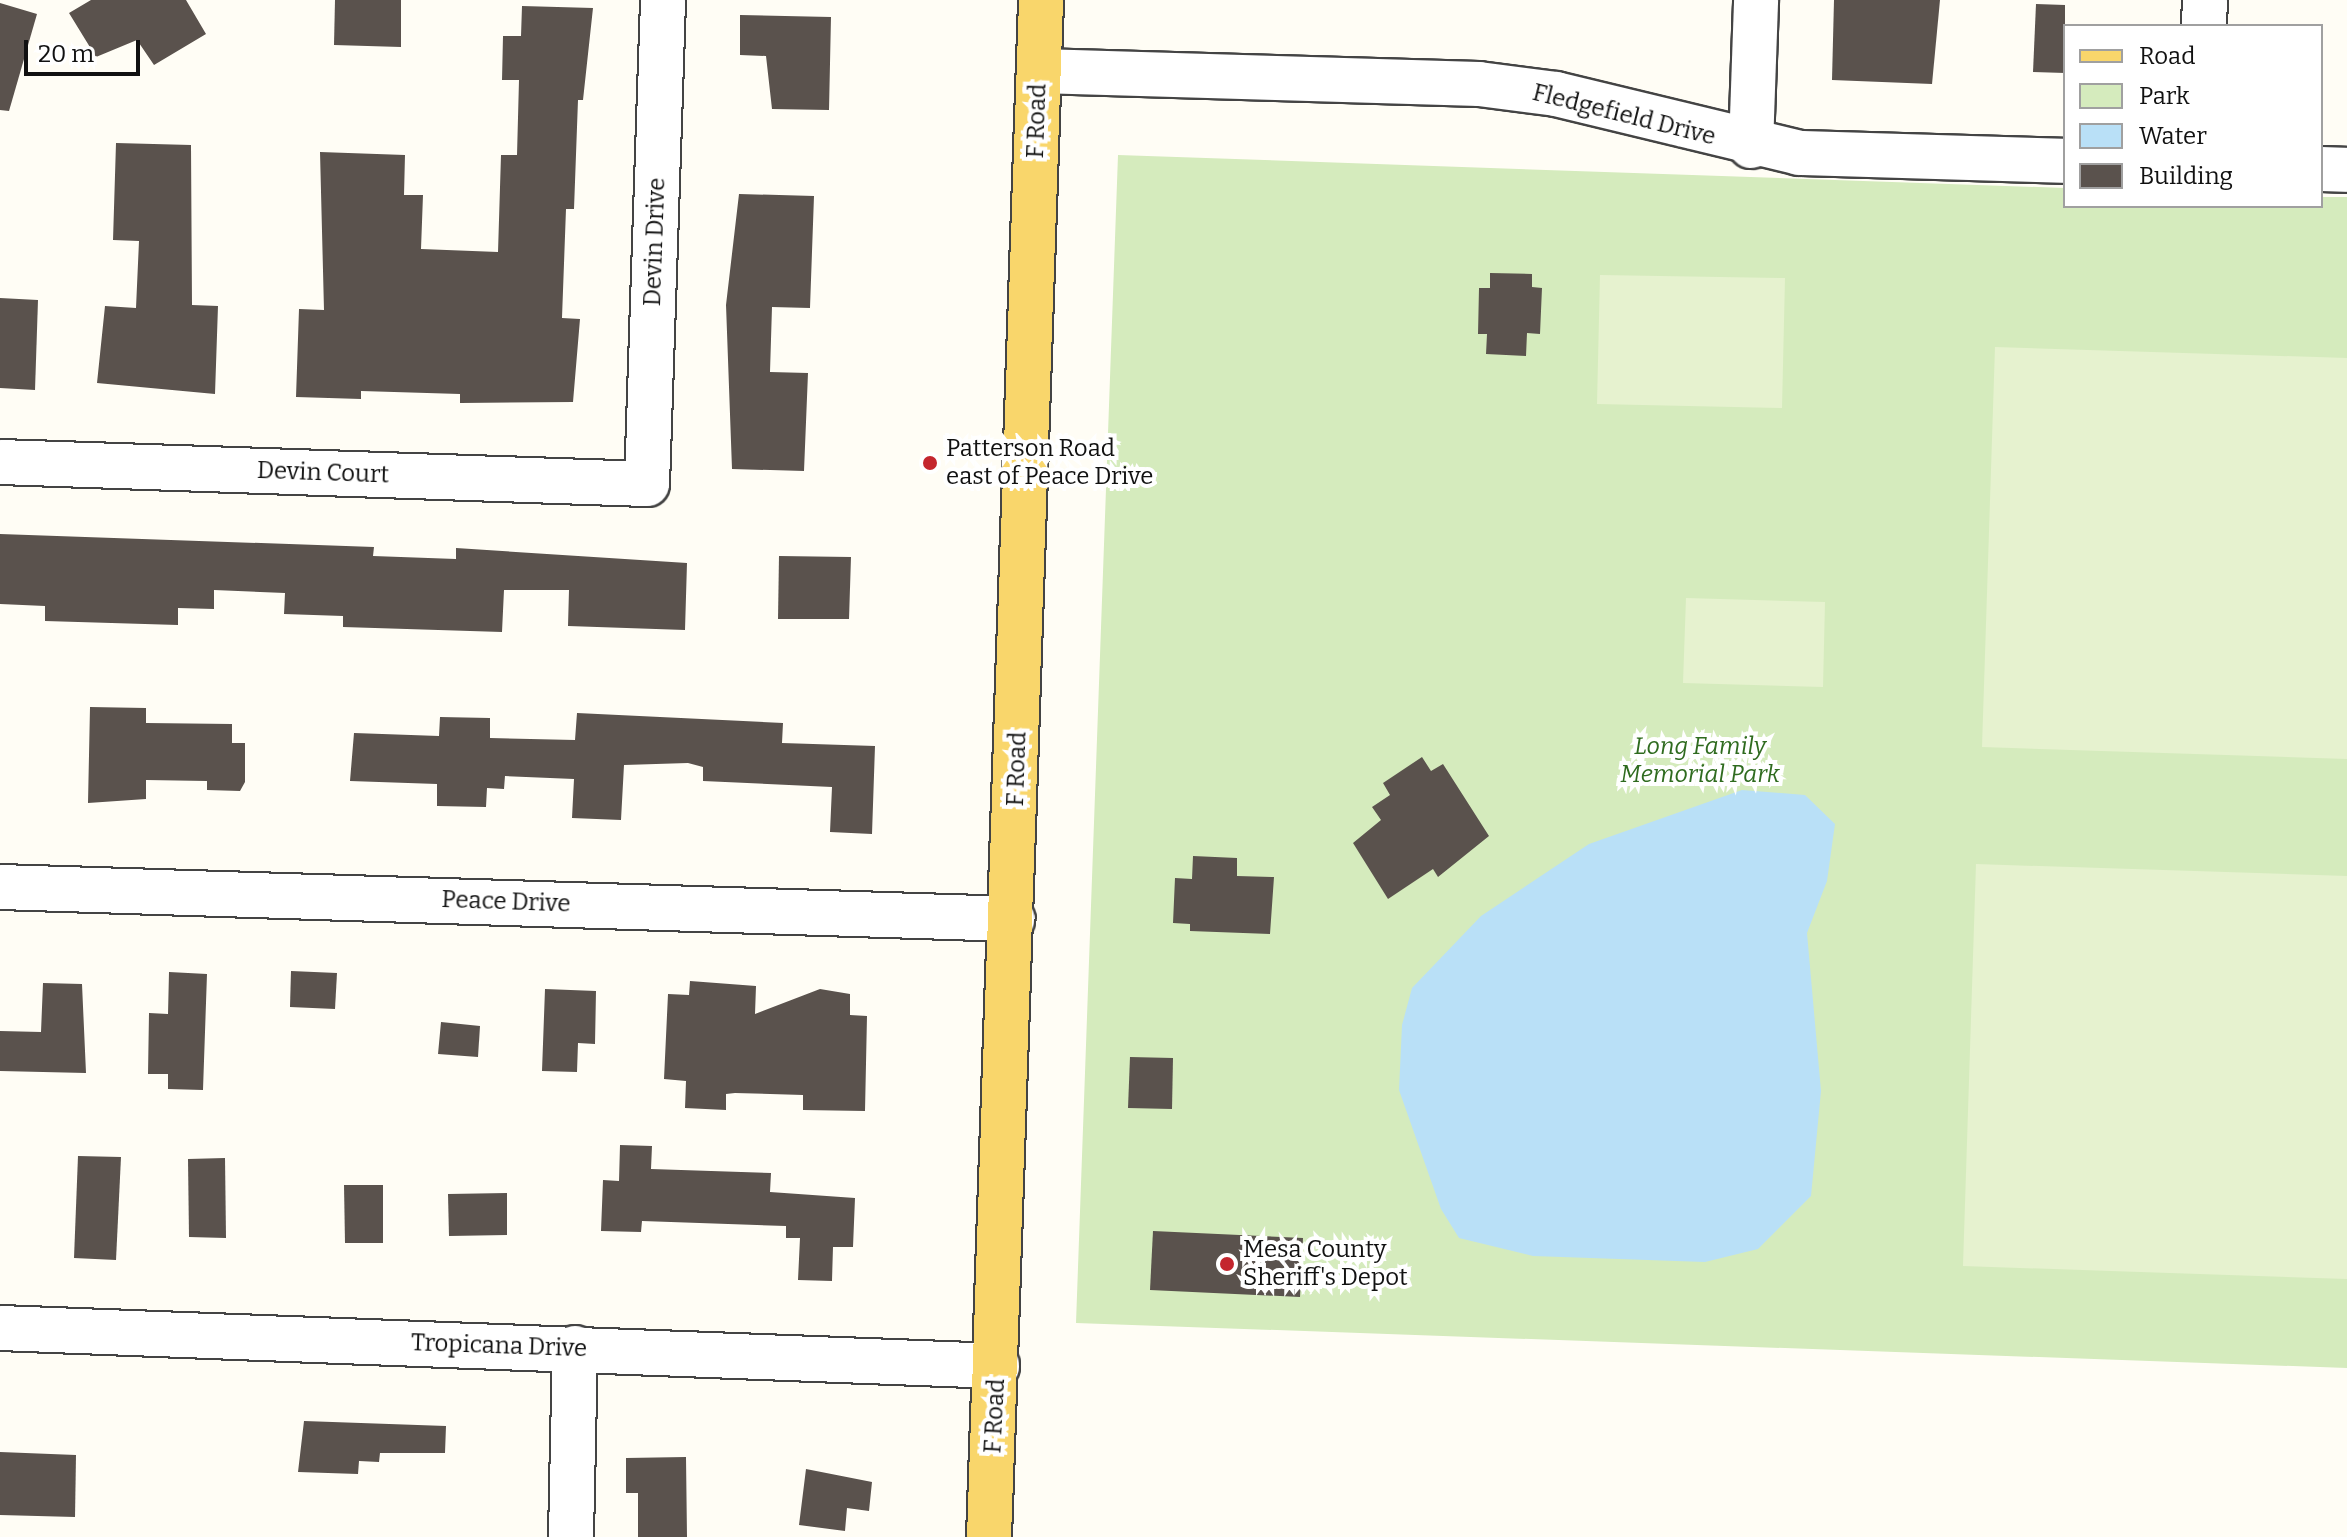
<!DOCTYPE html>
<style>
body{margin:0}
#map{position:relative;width:2347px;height:1537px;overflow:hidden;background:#fffdf5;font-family:Bitter,serif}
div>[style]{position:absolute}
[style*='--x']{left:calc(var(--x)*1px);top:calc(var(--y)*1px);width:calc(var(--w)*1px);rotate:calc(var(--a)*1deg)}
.green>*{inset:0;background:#d5ebbd}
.pitch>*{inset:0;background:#e6f2cf}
.water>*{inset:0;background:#b9e0f7}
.building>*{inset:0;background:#5a524d}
.roads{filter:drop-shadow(2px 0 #444) drop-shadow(-2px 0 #444) drop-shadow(0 2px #444) drop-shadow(0 -2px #444)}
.minor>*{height:44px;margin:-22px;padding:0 22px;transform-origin:22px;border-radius:22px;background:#fff}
.primary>*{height:44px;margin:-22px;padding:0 22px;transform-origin:22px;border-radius:22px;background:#f9d66b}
.dots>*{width:22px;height:22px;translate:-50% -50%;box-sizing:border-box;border:4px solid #fff;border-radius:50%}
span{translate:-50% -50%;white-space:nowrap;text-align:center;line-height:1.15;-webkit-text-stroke:8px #fff;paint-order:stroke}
.street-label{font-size:24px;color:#111}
.poi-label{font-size:24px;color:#111}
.left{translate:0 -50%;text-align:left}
.park-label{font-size:24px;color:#2f6b1f;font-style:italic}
.legend{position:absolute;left:2063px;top:24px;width:260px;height:184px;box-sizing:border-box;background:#fff;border:2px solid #a0a0a0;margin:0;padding:10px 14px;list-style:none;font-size:24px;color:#111}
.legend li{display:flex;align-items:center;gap:16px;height:40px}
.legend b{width:40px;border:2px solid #a0a0a0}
.scale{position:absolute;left:24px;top:40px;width:116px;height:36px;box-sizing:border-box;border:4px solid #111;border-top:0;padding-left:10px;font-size:24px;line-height:28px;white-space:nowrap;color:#111;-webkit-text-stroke:6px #fff;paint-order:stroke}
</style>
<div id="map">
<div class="green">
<i style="clip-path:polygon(1118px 155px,2065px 188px,2065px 206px,2321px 206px,2321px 197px,2347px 197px,2347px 1368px,1076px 1323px)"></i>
</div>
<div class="pitch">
<i style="clip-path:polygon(1600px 275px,1785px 278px,1782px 408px,1597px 404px)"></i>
<i style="clip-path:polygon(1995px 347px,2347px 358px,2347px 759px,1982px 747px)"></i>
<i style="clip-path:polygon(1686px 598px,1825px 602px,1823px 687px,1683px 683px)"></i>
<i style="clip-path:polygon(1976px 864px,2347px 876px,2347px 1279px,1963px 1266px)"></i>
</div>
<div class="water">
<i style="clip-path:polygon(1742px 790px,1805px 795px,1835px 824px,1827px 881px,1807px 933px,1821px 1091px,1811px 1196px,1758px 1249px,1705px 1262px,1533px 1256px,1459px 1238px,1441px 1209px,1399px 1090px,1402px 1025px,1412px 988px,1481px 916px,1589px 844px)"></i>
</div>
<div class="building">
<i style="clip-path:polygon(91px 0,186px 0,206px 34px,154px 65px,137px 40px,96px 57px,69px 13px)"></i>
<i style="clip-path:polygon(335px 0,401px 0,401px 47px,334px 45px)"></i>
<i style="clip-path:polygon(1834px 0,1940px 0,1932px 84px,1832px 80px)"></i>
<i style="clip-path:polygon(0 3px,37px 14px,9px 111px,0 110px)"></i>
<i style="clip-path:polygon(2036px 4px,2065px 5px,2065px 73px,2033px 72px)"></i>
<i style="clip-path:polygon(522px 6px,593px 8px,583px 100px,578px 100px,574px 209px,566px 209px,562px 318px,580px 319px,573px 402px,460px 403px,460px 394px,361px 391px,361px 399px,296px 397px,299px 309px,324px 310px,320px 152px,405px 155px,404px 195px,423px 195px,421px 249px,498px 252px,501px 155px,517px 155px,519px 80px,502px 80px,503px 36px,521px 36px)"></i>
<i style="clip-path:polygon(740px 15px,831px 17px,829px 110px,772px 109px,766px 56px,740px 55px)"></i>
<i style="clip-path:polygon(116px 143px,191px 145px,192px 305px,218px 306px,215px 394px,97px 383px,105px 306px,136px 308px,139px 241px,113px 240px)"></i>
<i style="clip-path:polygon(739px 194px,814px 196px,810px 308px,772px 307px,770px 372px,808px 373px,804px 471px,732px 469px,726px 305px)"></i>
<i style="clip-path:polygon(1490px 273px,1532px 274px,1532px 287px,1542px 288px,1540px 334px,1527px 333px,1526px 356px,1486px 354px,1487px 334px,1478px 334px,1479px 288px,1490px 288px)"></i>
<i style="clip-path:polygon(0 298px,38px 300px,35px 390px,0 388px)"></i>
<i style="clip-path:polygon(0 534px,374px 547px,373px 556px,456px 559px,456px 548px,687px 563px,685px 630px,568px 626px,569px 590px,504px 590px,502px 632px,343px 627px,343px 616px,284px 614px,285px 593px,214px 590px,214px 609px,178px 608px,178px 625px,45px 621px,45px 606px,0 604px)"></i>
<i style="clip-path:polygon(779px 556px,851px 557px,849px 619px,778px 619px)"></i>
<i style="clip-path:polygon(90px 707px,146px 708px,146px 723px,232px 724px,232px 743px,245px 743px,245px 782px,240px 791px,207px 790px,207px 781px,146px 780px,146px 799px,88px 803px)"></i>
<i style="clip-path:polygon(577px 713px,783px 723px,782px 743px,875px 746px,872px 834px,830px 832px,832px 787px,703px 781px,703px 767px,688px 763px,624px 765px,621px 820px,572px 818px,574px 779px,505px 776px,504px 789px,487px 788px,486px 807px,437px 806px,437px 784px,350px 781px,354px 733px,439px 736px,440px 717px,490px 718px,490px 738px,575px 740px)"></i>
<i style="clip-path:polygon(1422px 757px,1431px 771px,1443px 764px,1489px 836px,1438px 877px,1433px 869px,1388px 899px,1353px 843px,1381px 820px,1372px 807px,1390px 795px,1383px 783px)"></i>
<i style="clip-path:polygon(1193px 856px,1237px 858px,1237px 876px,1274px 877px,1270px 934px,1190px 931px,1190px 924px,1173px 923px,1175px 878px,1192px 879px)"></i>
<i style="clip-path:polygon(291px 971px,337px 973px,335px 1009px,290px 1007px)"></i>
<i style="clip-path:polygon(169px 972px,207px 974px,203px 1090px,168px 1089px,168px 1074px,148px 1074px,149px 1013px,168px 1014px)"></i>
<i style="clip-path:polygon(690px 981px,756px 986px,755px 1014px,820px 989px,850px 994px,850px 1015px,867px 1016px,865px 1111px,803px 1110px,803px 1095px,735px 1093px,726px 1094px,726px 1110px,685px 1108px,686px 1081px,664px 1079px,668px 994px,689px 995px)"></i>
<i style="clip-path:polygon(43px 983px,82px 984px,86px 1073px,0 1071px,0 1031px,41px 1032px)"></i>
<i style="clip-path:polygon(545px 989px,596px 991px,595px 1044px,578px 1043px,577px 1072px,542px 1071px)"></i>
<i style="clip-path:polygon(441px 1022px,480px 1026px,478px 1057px,438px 1054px)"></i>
<i style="clip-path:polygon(1130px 1057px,1173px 1058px,1172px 1109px,1128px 1108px)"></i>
<i style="clip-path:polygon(620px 1145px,652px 1146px,651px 1169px,771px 1173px,770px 1192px,855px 1198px,853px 1247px,833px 1247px,832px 1281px,798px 1280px,800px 1238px,786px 1238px,786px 1226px,642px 1221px,641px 1232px,601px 1231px,603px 1180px,619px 1181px)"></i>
<i style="clip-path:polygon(78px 1156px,121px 1157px,116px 1260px,74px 1258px)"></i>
<i style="clip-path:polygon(225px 1158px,226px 1238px,189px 1237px,188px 1159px)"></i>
<i style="clip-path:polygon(344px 1185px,383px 1185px,383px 1243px,345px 1243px)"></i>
<i style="clip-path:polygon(507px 1193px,507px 1235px,449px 1236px,448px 1194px)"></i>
<i style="clip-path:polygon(1153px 1231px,1303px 1238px,1300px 1297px,1150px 1290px)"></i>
<i style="clip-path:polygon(304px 1421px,446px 1426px,445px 1453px,380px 1453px,379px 1462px,359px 1461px,358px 1474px,298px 1472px)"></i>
<i style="clip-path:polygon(0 1452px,76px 1455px,75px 1517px,0 1515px)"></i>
<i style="clip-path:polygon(686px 1457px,687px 1537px,638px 1537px,638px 1493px,626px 1493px,626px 1458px)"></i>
<i style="clip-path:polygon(806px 1469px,872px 1482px,869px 1511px,847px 1508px,845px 1531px,799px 1525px)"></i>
</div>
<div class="roads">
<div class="minor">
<i style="--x:2204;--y:26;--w:26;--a:-88"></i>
<i style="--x:1039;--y:71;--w:440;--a:1.7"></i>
<i style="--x:1479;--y:84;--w:78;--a:7.4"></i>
<i style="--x:1556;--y:94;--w:250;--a:13.6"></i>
<i style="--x:1799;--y:153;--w:266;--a:1.7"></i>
<i style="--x:1751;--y:146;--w:146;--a:-88"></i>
<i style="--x:2321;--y:169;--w:26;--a:2"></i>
<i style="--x:0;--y:462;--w:647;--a:1.95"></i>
<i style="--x:647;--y:484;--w:484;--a:-88.1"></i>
<i style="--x:0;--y:887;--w:1013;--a:1.81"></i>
<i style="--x:0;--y:1328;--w:998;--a:2.18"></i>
<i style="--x:571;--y:1537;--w:189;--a:-88.8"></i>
</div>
<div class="primary">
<i style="--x:989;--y:1537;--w:1538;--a:-88.06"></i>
</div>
</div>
<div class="dots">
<i style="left:930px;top:463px;background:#c4262e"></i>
<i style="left:1227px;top:1264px;background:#c4262e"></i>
</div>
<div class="street-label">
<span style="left:1624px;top:115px;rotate:14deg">Fledgefield Drive</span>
<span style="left:1037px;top:121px;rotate:-88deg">F Road</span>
<span style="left:655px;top:242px;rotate:-88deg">Devin Drive</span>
<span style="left:323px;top:473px;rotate:2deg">Devin Court</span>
<span style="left:1017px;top:769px;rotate:-88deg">F Road</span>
<span style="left:506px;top:902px;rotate:2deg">Peace Drive</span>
<span style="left:499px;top:1346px;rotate:2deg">Tropicana Drive</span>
<span style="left:995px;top:1416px;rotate:-87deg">F Road</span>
</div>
<div class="poi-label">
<span class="left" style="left:946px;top:463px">Patterson Road<br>east of Peace Drive</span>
<span class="left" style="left:1243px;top:1264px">Mesa County<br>Sheriff's Depot</span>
</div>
<div class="park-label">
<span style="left:1700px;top:761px">Long Family<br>Memorial Park</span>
</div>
<ul class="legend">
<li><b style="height:10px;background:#f9d66b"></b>Road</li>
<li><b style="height:22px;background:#d5ebbd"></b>Park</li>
<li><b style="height:22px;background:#b9e0f7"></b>Water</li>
<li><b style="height:22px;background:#5a524d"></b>Building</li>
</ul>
<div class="scale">20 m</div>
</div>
